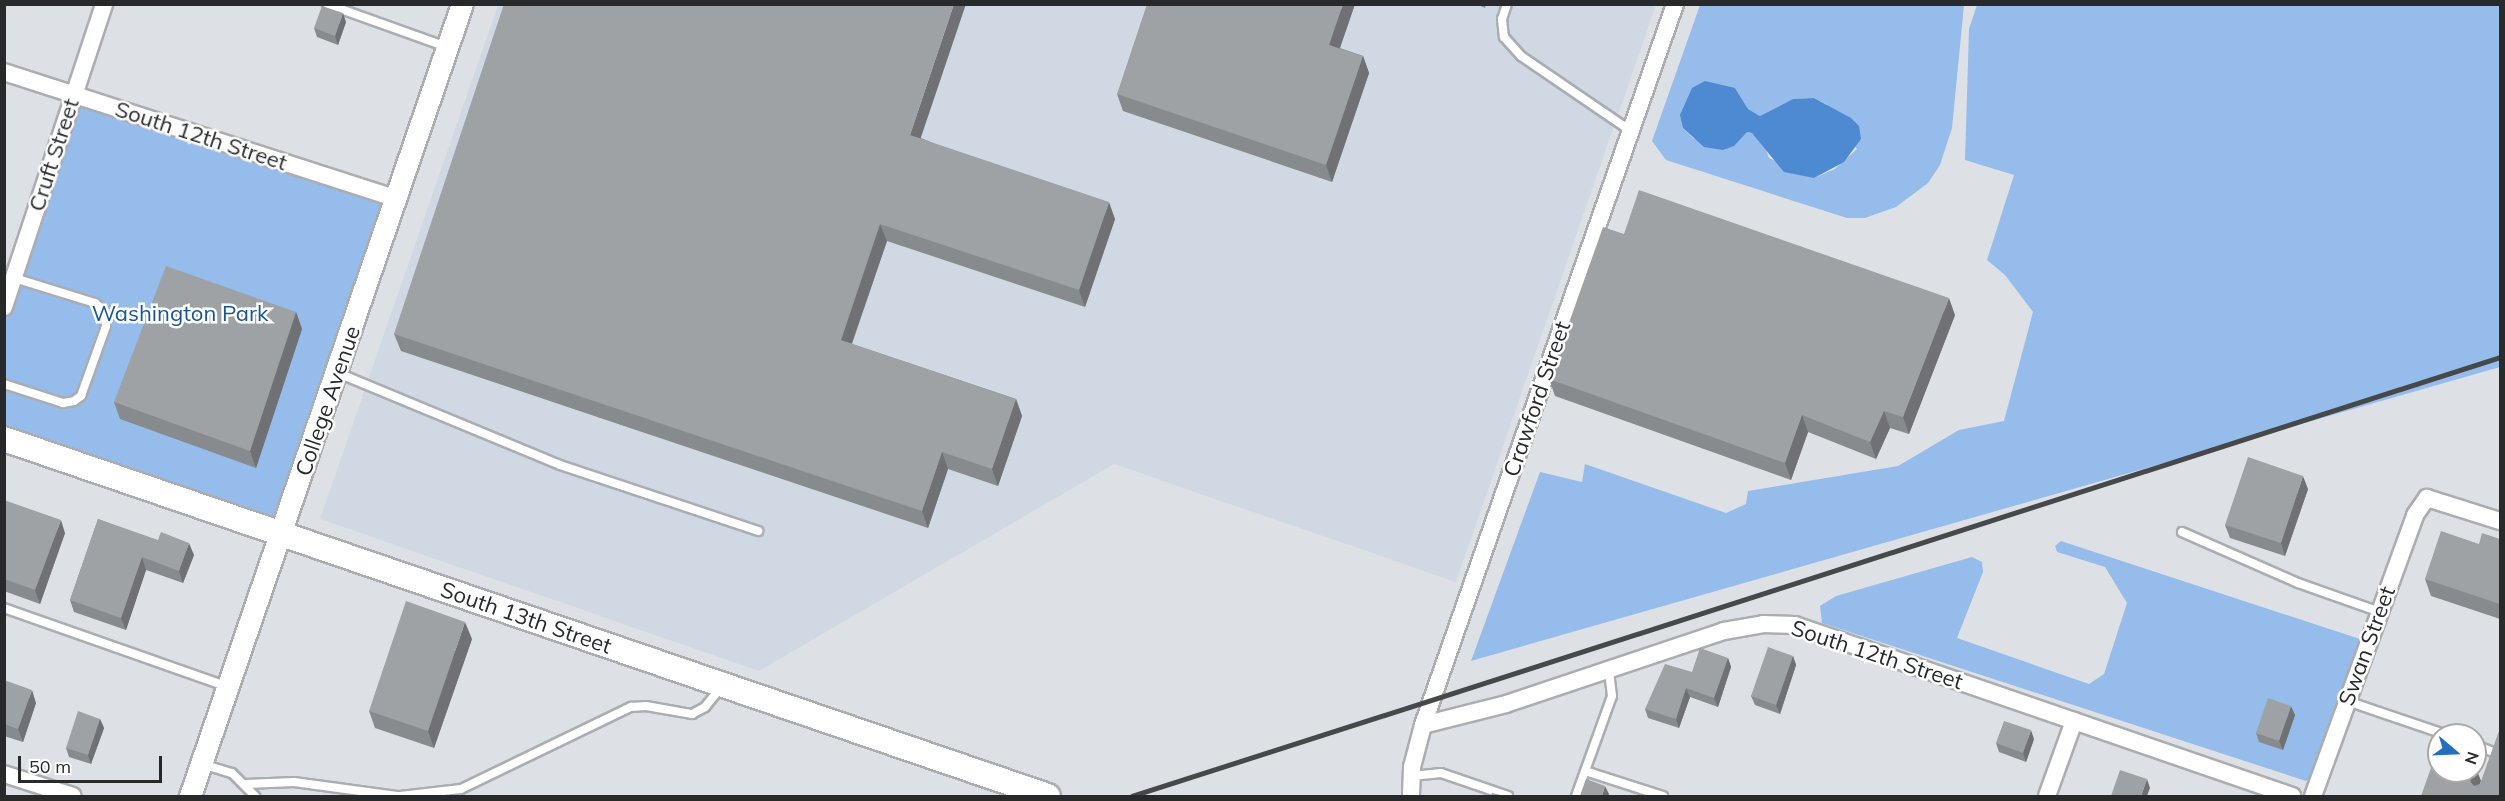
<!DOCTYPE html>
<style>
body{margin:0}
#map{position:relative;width:2505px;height:801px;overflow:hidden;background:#dde1e5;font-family:Mulish,sans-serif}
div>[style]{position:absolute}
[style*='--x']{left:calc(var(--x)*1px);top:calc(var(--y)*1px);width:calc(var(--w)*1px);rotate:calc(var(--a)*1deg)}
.built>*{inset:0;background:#d0d8e3}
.green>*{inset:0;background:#95bceb}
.water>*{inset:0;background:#4d8ad1}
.roads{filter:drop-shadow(2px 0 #aaadb1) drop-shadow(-2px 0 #aaadb1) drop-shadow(0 2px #aaadb1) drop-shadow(0 -2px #aaadb1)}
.service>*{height:8px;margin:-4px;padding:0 4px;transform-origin:4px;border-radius:4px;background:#fff}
.minor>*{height:16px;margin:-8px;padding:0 8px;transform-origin:8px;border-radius:8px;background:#fff}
.tertiary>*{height:21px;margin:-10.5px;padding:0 10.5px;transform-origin:10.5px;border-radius:10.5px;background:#fff}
.secondary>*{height:24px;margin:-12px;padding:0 12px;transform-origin:12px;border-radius:12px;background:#fff}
.rail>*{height:4.5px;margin:-2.25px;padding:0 2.25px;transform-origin:2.25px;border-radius:2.25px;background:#46484a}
.wall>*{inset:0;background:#888b8e}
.shaded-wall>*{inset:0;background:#6f7174}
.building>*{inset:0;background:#9ea2a5}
span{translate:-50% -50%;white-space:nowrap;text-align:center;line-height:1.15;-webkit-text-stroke:5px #fff;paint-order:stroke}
.street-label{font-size:22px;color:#27292a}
.park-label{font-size:22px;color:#165596}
.frame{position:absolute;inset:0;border:6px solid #27292a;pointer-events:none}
.north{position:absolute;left:2427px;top:723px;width:60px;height:60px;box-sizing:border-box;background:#fff;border:2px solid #a9a9aa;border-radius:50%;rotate:109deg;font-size:16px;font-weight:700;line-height:24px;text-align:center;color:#27292a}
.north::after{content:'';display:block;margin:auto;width:21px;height:27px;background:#236ebd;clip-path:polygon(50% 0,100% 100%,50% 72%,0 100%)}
.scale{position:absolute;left:18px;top:756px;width:144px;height:27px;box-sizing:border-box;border:3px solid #27292a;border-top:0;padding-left:8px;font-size:18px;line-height:21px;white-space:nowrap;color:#27292a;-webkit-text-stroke:4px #fff;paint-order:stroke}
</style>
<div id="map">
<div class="built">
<i style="clip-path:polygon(498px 5px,1656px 5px,1456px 582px,1114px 464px,759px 671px,320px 519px)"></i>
</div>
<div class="green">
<i style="clip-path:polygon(evenodd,1700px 5px,1964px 5px,1952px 128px,1940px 165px,1928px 183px,1896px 207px,1865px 218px,1847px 218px,1666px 160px,1652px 141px,1700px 5px,1735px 88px,1748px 109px,1760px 116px,1793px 99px,1814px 98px,1826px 104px,1857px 149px,1835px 169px,1814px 178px,1769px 158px,1763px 141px,1752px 133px,1747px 132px,1738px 139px,1694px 139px,1683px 128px,1735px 88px)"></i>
<i style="clip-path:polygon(1977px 5px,2500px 5px,2500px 367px,1471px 661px,1540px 472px,1582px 482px,1585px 464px,1726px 513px,1746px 504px,1748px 491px,1898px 466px,1959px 430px,2004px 421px,2033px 312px,2005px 275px,1987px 260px,2014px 175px,1965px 160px,1969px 29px)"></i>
<i style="clip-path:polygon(73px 95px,398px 199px,282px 535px,5px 439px,5px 307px)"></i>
<i style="clip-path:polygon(2061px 541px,2360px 639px,2312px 775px,2306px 781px,1822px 623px,1820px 606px,1836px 596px,1972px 557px,1982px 562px,1983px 572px,1957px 638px,2089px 684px,2104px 674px,2127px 603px,2105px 567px,2057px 552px,2055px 546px)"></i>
</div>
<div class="water">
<i style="clip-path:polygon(1705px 81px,1735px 88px,1748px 109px,1760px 116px,1793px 99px,1814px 98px,1851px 118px,1859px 126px,1861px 139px,1844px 162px,1814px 178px,1784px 172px,1752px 133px,1747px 132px,1734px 146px,1723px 150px,1704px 147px,1683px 128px,1680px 115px,1692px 88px)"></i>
</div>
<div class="roads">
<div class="service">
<i style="--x:327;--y:4;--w:127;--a:19.7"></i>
<i style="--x:1507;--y:4;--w:16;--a:108"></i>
<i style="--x:1502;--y:19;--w:18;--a:84"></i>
<i style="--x:1504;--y:37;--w:25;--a:48"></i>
<i style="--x:1521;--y:56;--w:133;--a:34.3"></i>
<i style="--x:338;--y:373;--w:240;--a:22.5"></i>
<i style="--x:560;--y:465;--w:209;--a:18.4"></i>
<i style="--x:4;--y:384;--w:62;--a:17.9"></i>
<i style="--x:63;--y:403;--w:11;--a:-10"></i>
<i style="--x:74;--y:401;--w:9;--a:-36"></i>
<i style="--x:81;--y:396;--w:74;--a:-70.3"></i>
<i style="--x:106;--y:326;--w:14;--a:-94"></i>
<i style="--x:105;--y:312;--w:13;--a:-138"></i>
<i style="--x:95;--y:303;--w:85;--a:-162.8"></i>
<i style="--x:2182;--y:532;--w:127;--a:23.7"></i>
<i style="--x:2298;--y:583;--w:87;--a:19.5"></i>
<i style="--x:4;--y:608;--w:238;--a:19.4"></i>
<i style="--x:2347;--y:701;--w:106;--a:18.8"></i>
<i style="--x:2475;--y:745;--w:25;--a:21"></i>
<i style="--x:202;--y:764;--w:31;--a:17"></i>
<i style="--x:232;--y:773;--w:33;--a:45"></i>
<i style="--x:1585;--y:771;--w:82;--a:17.8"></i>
<i style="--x:1412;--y:776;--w:29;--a:-6"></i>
<i style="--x:1441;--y:773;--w:71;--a:18.9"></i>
<i style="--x:246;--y:784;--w:48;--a:-2.4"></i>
<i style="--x:294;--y:782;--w:104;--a:7.7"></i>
<i style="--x:400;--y:796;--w:61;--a:-6.5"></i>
<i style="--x:461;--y:789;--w:189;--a:-25.8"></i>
<i style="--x:631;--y:707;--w:15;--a:-4"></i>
<i style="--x:646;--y:706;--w:47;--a:9.9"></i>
<i style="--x:692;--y:714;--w:15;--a:-28"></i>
<i style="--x:705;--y:707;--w:26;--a:-51"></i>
<i style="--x:1576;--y:796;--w:106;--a:-70.2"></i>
<i style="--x:1612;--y:696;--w:26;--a:-97"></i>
</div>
<div class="minor">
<i style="--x:4;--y:72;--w:414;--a:17.9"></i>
<i style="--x:4;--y:307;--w:319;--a:-71.7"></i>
<i style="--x:1423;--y:725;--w:86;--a:-14.2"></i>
<i style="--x:1506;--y:704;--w:230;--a:-18.5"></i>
<i style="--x:1724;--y:631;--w:40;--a:-10"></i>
<i style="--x:1763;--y:624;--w:32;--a:2"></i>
<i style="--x:1795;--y:625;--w:526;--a:18.99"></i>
<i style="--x:4;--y:774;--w:72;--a:17.7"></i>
<i style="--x:1411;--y:796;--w:29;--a:-88"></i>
<i style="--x:1412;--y:767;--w:43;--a:-75.3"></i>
<i style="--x:1423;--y:725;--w:764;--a:-70.73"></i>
<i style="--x:2047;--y:796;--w:80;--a:-70.2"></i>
<i style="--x:2313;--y:796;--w:299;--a:-70"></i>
<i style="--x:2415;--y:515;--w:21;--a:-55"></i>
<i style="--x:2427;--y:498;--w:77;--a:17.5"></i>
</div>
<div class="tertiary">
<i style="--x:190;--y:796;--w:837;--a:-71.05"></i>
</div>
<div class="secondary">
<i style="--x:4;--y:439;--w:1103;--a:18.88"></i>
</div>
</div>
<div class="rail">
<i style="--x:1132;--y:796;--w:1437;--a:-17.79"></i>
</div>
<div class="wall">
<i style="clip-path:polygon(1355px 4px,1340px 48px,1363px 56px,1369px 73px,1332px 182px,1123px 111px,1117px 94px)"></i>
<i style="clip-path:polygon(1476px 4px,1486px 4px,1485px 8px)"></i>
<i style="clip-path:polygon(346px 22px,338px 45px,317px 37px,314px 28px)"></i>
<i style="clip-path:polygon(921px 138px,1115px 219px,1085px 307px,887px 241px,852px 344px,1016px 399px,1022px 416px,998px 486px,948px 469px,928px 528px,401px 351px,394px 334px)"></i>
<i style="clip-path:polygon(1624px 234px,1955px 315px,1909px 434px,1890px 428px,1876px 459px,1808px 432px,1791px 480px,1555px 396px,1549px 379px)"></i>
<i style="clip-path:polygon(296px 312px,302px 329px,256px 468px,120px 419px,114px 402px)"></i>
<i style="clip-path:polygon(2308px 489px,2285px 556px,2230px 538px,2225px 525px)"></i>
<i style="clip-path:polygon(4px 500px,65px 533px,40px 604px,4px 591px)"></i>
<i style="clip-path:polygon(98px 519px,194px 555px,183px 583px,146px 570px,126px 630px,74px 612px,70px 600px)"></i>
<i style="clip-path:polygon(2500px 539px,2500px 619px,2431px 596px,2425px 579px,2479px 544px)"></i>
<i style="clip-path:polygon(472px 639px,434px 748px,375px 728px,369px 711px)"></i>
<i style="clip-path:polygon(1793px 656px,1796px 665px,1780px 714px,1755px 705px,1751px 696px)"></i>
<i style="clip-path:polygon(1728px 658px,1731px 667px,1718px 707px,1690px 697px,1679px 728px,1648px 718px,1645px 709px,1692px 672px)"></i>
<i style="clip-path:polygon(4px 680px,36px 703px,23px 742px,4px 736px)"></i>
<i style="clip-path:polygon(2295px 715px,2283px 750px,2259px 742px,2256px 733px)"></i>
<i style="clip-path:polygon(100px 719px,104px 728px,91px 764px,69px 757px,66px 748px)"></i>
<i style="clip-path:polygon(2034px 739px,2026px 762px,1999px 752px,1996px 743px)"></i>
</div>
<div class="shaded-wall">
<i style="clip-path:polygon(954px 4px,966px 4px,916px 152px,910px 135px)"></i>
<i style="clip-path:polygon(1343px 4px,1355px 4px,1335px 62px,1329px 45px)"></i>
<i style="clip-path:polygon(343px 13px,346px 22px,338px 45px,335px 36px)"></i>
<i style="clip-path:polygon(1363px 56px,1369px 73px,1332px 182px,1326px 165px)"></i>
<i style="clip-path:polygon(1109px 202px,1115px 219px,1085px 307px,1079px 290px)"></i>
<i style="clip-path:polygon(880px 224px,887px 241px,847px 357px,841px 340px)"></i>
<i style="clip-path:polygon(1949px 298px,1955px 315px,1909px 434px,1903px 417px)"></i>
<i style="clip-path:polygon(296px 312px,302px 329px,256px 468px,250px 451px)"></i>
<i style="clip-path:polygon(1016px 399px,1022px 416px,998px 486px,992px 469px)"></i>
<i style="clip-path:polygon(1884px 411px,1890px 428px,1876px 459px,1870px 442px)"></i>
<i style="clip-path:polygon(1802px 415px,1808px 432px,1791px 480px,1785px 463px)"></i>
<i style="clip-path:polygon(942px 452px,948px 469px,928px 528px,922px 511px)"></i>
<i style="clip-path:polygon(2303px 476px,2308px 489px,2285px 556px,2281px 543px)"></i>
<i style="clip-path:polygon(61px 520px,65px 533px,40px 604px,35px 590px)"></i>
<i style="clip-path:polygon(189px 543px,194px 555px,183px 583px,179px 571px)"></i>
<i style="clip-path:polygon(142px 557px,146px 570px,126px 630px,121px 618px)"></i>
<i style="clip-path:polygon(465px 622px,472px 639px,434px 748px,428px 731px)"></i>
<i style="clip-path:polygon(1793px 656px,1796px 665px,1780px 714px,1776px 705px)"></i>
<i style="clip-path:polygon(1728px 658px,1731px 667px,1718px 707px,1714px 698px)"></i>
<i style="clip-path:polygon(1686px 688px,1690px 697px,1679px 728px,1676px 719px)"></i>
<i style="clip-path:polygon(32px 690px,36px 703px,23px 742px,18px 729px)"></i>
<i style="clip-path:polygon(2291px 706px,2295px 715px,2283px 750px,2279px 741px)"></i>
<i style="clip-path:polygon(100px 719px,104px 728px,91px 764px,88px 755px)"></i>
<i style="clip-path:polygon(2031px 730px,2034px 739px,2026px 762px,2023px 753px)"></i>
<i style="clip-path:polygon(2475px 765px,2481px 781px,2476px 796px,2470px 781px,2473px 771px,2475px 771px)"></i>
<i style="clip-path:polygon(2147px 779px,2150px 788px,2147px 796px,2141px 796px)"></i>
<i style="clip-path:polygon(1605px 786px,1609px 794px,1608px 796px,1602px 796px)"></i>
</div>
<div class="building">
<i style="clip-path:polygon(504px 4px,954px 4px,910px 135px,1109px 202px,1079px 290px,880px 224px,841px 340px,1016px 399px,992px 469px,942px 452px,922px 511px,394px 334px)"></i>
<i style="clip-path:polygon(1147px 4px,1343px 4px,1329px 45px,1363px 56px,1326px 165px,1117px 94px)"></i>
<i style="clip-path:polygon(322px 6px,343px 13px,335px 36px,314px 28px)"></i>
<i style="clip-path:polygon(1639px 190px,1949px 298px,1903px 417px,1884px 411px,1870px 442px,1802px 415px,1785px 463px,1549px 379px,1603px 227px,1624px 234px)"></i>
<i style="clip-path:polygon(166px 266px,296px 312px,250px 451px,114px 402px)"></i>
<i style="clip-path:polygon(2248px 457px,2303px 476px,2281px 543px,2225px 525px)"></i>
<i style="clip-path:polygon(4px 500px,61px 520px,35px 590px,4px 579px)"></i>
<i style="clip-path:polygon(98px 519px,158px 540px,161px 532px,189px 543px,179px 571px,142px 557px,121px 618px,70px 600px)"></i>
<i style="clip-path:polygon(2441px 531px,2479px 544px,2482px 533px,2500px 539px,2500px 604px,2425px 579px)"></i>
<i style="clip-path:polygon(406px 601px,465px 622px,428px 731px,369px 711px)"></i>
<i style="clip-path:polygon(1768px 647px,1793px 656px,1776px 705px,1751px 696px)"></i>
<i style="clip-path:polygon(1700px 648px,1728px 658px,1714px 698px,1686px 688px,1676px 719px,1645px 709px,1665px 664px,1692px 672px)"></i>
<i style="clip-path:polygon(4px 680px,32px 690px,18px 729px,4px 724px)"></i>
<i style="clip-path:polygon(2268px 698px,2291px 706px,2279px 741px,2256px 733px)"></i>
<i style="clip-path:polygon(78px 711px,100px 719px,88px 755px,66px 748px)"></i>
<i style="clip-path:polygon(2004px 721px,2031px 730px,2023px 753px,1996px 743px)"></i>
<i style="clip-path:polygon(2500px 728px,2500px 796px,2421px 796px,2437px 751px,2439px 752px,2439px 771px,2473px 771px,2470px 781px,2474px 786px,2480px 784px)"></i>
<i style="clip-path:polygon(2120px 770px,2147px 779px,2141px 796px,2111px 796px)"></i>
<i style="clip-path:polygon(1586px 779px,1605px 786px,1602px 796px,1580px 796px)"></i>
<i style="clip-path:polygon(1492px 793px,1505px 796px,1491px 796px)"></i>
</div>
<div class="street-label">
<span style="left:201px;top:136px;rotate:18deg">South 12th Street</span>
<span style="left:54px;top:155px;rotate:-72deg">Cruft Street</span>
<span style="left:1537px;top:399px;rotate:-71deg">Crawford Street</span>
<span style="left:328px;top:401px;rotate:-71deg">College Avenue</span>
<span style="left:526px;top:618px;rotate:19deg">South 13th Street</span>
<span style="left:2367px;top:646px;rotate:-70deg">Swan Street</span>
<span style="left:1877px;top:655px;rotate:18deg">South 12th Street</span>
</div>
<div class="park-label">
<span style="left:180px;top:314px">Washington Park</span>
</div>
<div class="frame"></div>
<div class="north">N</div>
<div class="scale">50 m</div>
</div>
